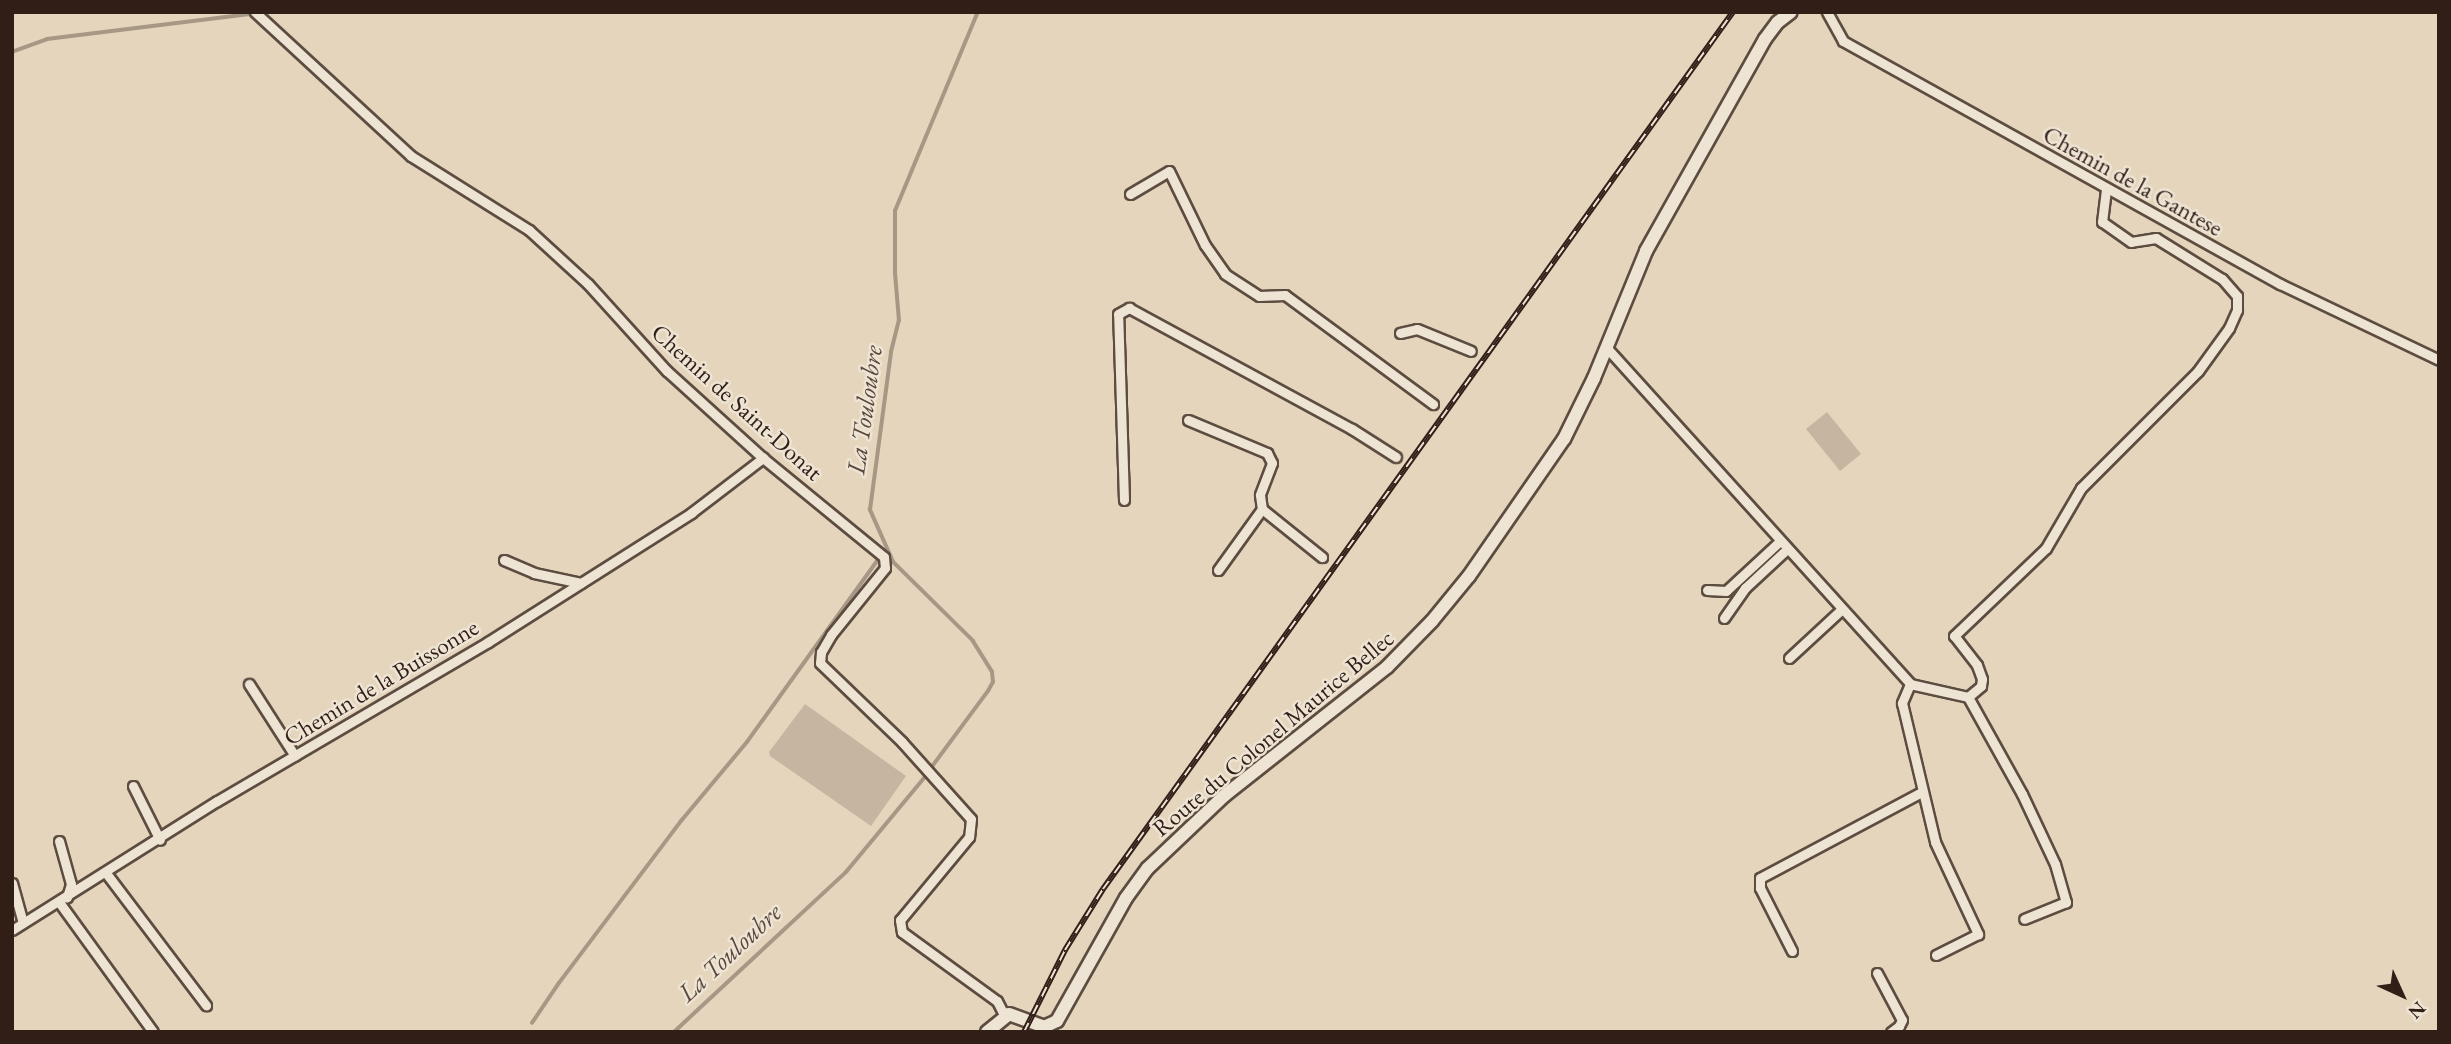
<!DOCTYPE html>
<style>
body{margin:0}
#map{position:relative;width:2451px;height:1044px;overflow:hidden;background:#e5d5bd;font-family:"EB Garamond",serif}
div>[style]{position:absolute}
[style*='--x']{left:calc(var(--x)*1px);top:calc(var(--y)*1px);width:calc(var(--w)*1px);rotate:calc(var(--a)*1deg)}
.green>*{inset:0;background:#c6b6a1}
.stream>*{height:3.5px;margin:-1.75px;padding:0 1.75px;transform-origin:1.75px;border-radius:1.75px;background:#a79785}
.roads{filter:drop-shadow(2px 0 #5d4c40) drop-shadow(-2px 0 #5d4c40) drop-shadow(0 2px #5d4c40) drop-shadow(0 -2px #5d4c40)}
.street>*{height:9px;margin:-4.5px;padding:0 4.5px;transform-origin:4.5px;border-radius:4.5px;background:#eee4d4}
.secondary>*{height:12px;margin:-6px;padding:0 6px;transform-origin:6px;border-radius:6px;background:#eee4d4}
.rail>*{height:6px;margin-top:-3px;transform-origin:0;background:repeating-linear-gradient(90deg,#eee4d4 0 10px,#301e17 0 20px);box-sizing:border-box;border-block:2px solid #301e17}
span{translate:-50% -50%;white-space:nowrap;text-align:center;line-height:1.15;-webkit-text-stroke:5px #eee4d4;paint-order:stroke}
.street-label{font-size:24px;color:#301e17}
.water-label{font-size:26px;color:#5a483e;font-style:italic}
.frame{position:absolute;inset:0;border:14px solid #301e17;pointer-events:none}
.north{position:absolute;left:2367px;top:960px;width:70px;height:70px;-webkit-text-stroke:5px #eee4d4;paint-order:stroke;rotate:135deg;font-size:19px;font-weight:700;line-height:28px;text-align:center;color:#301e17}
.north::after{content:'';display:block;margin:auto;width:24px;height:32px;background:#301e17;clip-path:polygon(50% 0,100% 100%,50% 72%,0 100%)}
</style>
<div id="map">
<div class="green">
<i style="clip-path:polygon(1827px 412px,1861px 454px,1840px 471px,1806px 429px)"></i>
<i style="clip-path:polygon(805px 704px,906px 776px,871px 826px,770px 756px,769px 752px)"></i>
</div>
<div class="stream">
<i style="--x:12;--y:52;--w:37;--a:-20"></i>
<i style="--x:47;--y:39;--w:206;--a:-7"></i>
<i style="--x:931;--y:768;--w:96;--a:-53.5"></i>
<i style="--x:988;--y:691;--w:10;--a:-61"></i>
<i style="--x:993;--y:682;--w:10;--a:-96"></i>
<i style="--x:992;--y:672;--w:36;--a:-122"></i>
<i style="--x:973;--y:641;--w:112;--a:-135.4"></i>
<i style="--x:893;--y:562;--w:57;--a:-113.9"></i>
<i style="--x:870;--y:510;--w:159;--a:-82.4"></i>
<i style="--x:891;--y:352;--w:32;--a:-76"></i>
<i style="--x:899;--y:321;--w:48;--a:-94.8"></i>
<i style="--x:895;--y:273;--w:62;--a:-90"></i>
<i style="--x:895;--y:211;--w:216;--a:-67.4"></i>
<i style="--x:532;--y:1023;--w:48;--a:-56"></i>
<i style="--x:559;--y:983;--w:203;--a:-53"></i>
<i style="--x:681;--y:821;--w:103;--a:-50.1"></i>
<i style="--x:747;--y:742;--w:226;--a:-54.3"></i>
<i style="--x:674;--y:1032;--w:235;--a:-42.9"></i>
<i style="--x:846;--y:872;--w:122;--a:-50.3"></i>
</div>
<div class="roads">
<div class="street">
<i style="--x:255;--y:12;--w:212;--a:42.7"></i>
<i style="--x:411;--y:156;--w:139;--a:32.1"></i>
<i style="--x:529;--y:230;--w:80;--a:42.5"></i>
<i style="--x:588;--y:284;--w:118;--a:47.8"></i>
<i style="--x:667;--y:371;--w:130;--a:42.2"></i>
<i style="--x:763;--y:458;--w:156;--a:39.3"></i>
<i style="--x:884;--y:557;--w:11;--a:85"></i>
<i style="--x:885;--y:568;--w:86;--a:128.9"></i>
<i style="--x:831;--y:635;--w:20;--a:120"></i>
<i style="--x:821;--y:652;--w:11;--a:95"></i>
<i style="--x:820;--y:663;--w:114;--a:43.9"></i>
<i style="--x:902;--y:742;--w:103;--a:48.1"></i>
<i style="--x:971;--y:819;--w:18;--a:96"></i>
<i style="--x:969;--y:837;--w:108;--a:129.7"></i>
<i style="--x:900;--y:920;--w:12;--a:81"></i>
<i style="--x:902;--y:932;--w:117;--a:36"></i>
<i style="--x:997;--y:1001;--w:16;--a:63"></i>
<i style="--x:1827;--y:12;--w:33;--a:61"></i>
<i style="--x:1843;--y:41;--w:500;--a:29.08"></i>
<i style="--x:2280;--y:284;--w:176;--a:25.5"></i>
<i style="--x:1130;--y:194;--w:45;--a:-30.5"></i>
<i style="--x:1169;--y:171;--w:82;--a:64.1"></i>
<i style="--x:1205;--y:245;--w:35;--a:55"></i>
<i style="--x:1225;--y:274;--w:40;--a:32.9"></i>
<i style="--x:1259;--y:296;--w:26;--a:-2"></i>
<i style="--x:1285;--y:295;--w:184;--a:36.4"></i>
<i style="--x:1400;--y:333;--w:17;--a:-13"></i>
<i style="--x:1417;--y:329;--w:58;--a:22.2"></i>
<i style="--x:1606;--y:347;--w:454;--a:47.9"></i>
<i style="--x:1910;--y:684;--w:21;--a:113"></i>
<i style="--x:1902;--y:703;--w:143;--a:76.6"></i>
<i style="--x:1935;--y:842;--w:102;--a:64.9"></i>
<i style="--x:1978;--y:934;--w:47;--a:153.4"></i>
<i style="--x:1188;--y:420;--w:86;--a:22.7"></i>
<i style="--x:1267;--y:453;--w:11;--a:63"></i>
<i style="--x:1272;--y:463;--w:34;--a:111"></i>
<i style="--x:1260;--y:495;--w:14;--a:82"></i>
<i style="--x:1124;--y:500;--w:186;--a:-91.8"></i>
<i style="--x:1118;--y:314;--w:13;--a:-29"></i>
<i style="--x:1129;--y:308;--w:254;--a:28.5"></i>
<i style="--x:1352;--y:429;--w:52;--a:32.5"></i>
<i style="--x:504;--y:560;--w:33;--a:23"></i>
<i style="--x:534;--y:573;--w:48;--a:12"></i>
<i style="--x:1218;--y:570;--w:75;--a:-54.2"></i>
<i style="--x:1262;--y:509;--w:77;--a:38.7"></i>
<i style="--x:1707;--y:590;--w:19;--a:3"></i>
<i style="--x:1726;--y:591;--w:74;--a:-42.8"></i>
<i style="--x:1724;--y:618;--w:37;--a:-55"></i>
<i style="--x:1745;--y:588;--w:57;--a:-42.9"></i>
<i style="--x:1789;--y:658;--w:72;--a:-42.8"></i>
<i style="--x:249;--y:684;--w:85;--a:57.4"></i>
<i style="--x:1910;--y:684;--w:59;--a:12.6"></i>
<i style="--x:1968;--y:697;--w:111;--a:60.9"></i>
<i style="--x:2022;--y:794;--w:77;--a:64.8"></i>
<i style="--x:2055;--y:864;--w:40;--a:74"></i>
<i style="--x:2066;--y:902;--w:45;--a:158"></i>
<i style="--x:1968;--y:697;--w:17;--a:-40"></i>
<i style="--x:1981;--y:686;--w:7;--a:-82"></i>
<i style="--x:1982;--y:679;--w:15;--a:-110"></i>
<i style="--x:1977;--y:665;--w:37;--a:-128"></i>
<i style="--x:1954;--y:636;--w:127;--a:-43.7"></i>
<i style="--x:2046;--y:548;--w:69;--a:-59.7"></i>
<i style="--x:2081;--y:488;--w:165;--a:-45"></i>
<i style="--x:2198;--y:371;--w:53;--a:-54.2"></i>
<i style="--x:2229;--y:328;--w:20;--a:-66"></i>
<i style="--x:2237;--y:310;--w:14;--a:-90"></i>
<i style="--x:2237;--y:296;--w:23;--a:-131"></i>
<i style="--x:2222;--y:279;--w:78;--a:-148.2"></i>
<i style="--x:2156;--y:238;--w:25;--a:171"></i>
<i style="--x:2131;--y:242;--w:35;--a:-145"></i>
<i style="--x:2102;--y:222;--w:33;--a:-83"></i>
<i style="--x:133;--y:786;--w:60;--a:63.4"></i>
<i style="--x:59;--y:841;--w:45;--a:74.4"></i>
<i style="--x:71;--y:884;--w:14;--a:107"></i>
<i style="--x:106;--y:873;--w:166;--a:52.9"></i>
<i style="--x:12;--y:883;--w:41;--a:74.6"></i>
<i style="--x:59;--y:902;--w:160;--a:54.1"></i>
<i style="--x:12;--y:930;--w:242;--a:-32.2"></i>
<i style="--x:217;--y:801;--w:314;--a:-30.4"></i>
<i style="--x:488;--y:642;--w:241;--a:-32.4"></i>
<i style="--x:691;--y:513;--w:91;--a:-37.4"></i>
<i style="--x:1792;--y:951;--w:71;--a:-116.9"></i>
<i style="--x:1760;--y:888;--w:10;--a:-90"></i>
<i style="--x:1760;--y:878;--w:183;--a:-28"></i>
<i style="--x:1877;--y:973;--w:53;--a:62"></i>
<i style="--x:1902;--y:1020;--w:7;--a:117"></i>
<i style="--x:1899;--y:1026;--w:10;--a:143"></i>
</div>
<div class="secondary">
<i style="--x:987;--y:1032;--w:28;--a:-39"></i>
<i style="--x:1009;--y:1014;--w:37;--a:20"></i>
<i style="--x:1044;--y:1027;--w:14;--a:-25"></i>
<i style="--x:1057;--y:1021;--w:141;--a:-60.7"></i>
<i style="--x:1126;--y:898;--w:37;--a:-54"></i>
<i style="--x:1148;--y:868;--w:106;--a:-43.5"></i>
<i style="--x:1225;--y:795;--w:206;--a:-38.3"></i>
<i style="--x:1387;--y:667;--w:64;--a:-45.6"></i>
<i style="--x:1432;--y:621;--w:58;--a:-50.6"></i>
<i style="--x:1469;--y:576;--w:167;--a:-55.3"></i>
<i style="--x:1564;--y:439;--w:68;--a:-63.8"></i>
<i style="--x:1594;--y:378;--w:137;--a:-67.7"></i>
<i style="--x:1646;--y:251;--w:243;--a:-60.7"></i>
<i style="--x:1765;--y:39;--w:21;--a:-53"></i>
<i style="--x:1778;--y:22;--w:16;--a:-38"></i>
</div>
</div>
<div class="rail">
<i style="--x:1024;--y:1032;--w:92;--a:-63.4"></i>
<i style="--x:1065;--y:950;--w:72;--a:-58.1"></i>
<i style="--x:1103;--y:889;--w:1080;--a:-54.31"></i>
</div>
<div class="street-label">
<span style="left:2133px;top:181px;rotate:29deg">Chemin de la Gantese</span>
<span style="left:737px;top:402px;rotate:42deg">Chemin de Saint-Donat</span>
<span style="left:381px;top:682px;rotate:-31deg">Chemin de la Buissonne</span>
<span style="left:1273px;top:733px;rotate:-40deg">Route du Colonel Maurice Bellec</span>
</div>
<div class="water-label">
<span style="left:865px;top:410px;rotate:-82deg">La Touloubre</span>
<span style="left:730px;top:953px;rotate:-43deg">La Touloubre</span>
</div>
<div class="frame"></div>
<div class="north">N</div>
</div>
